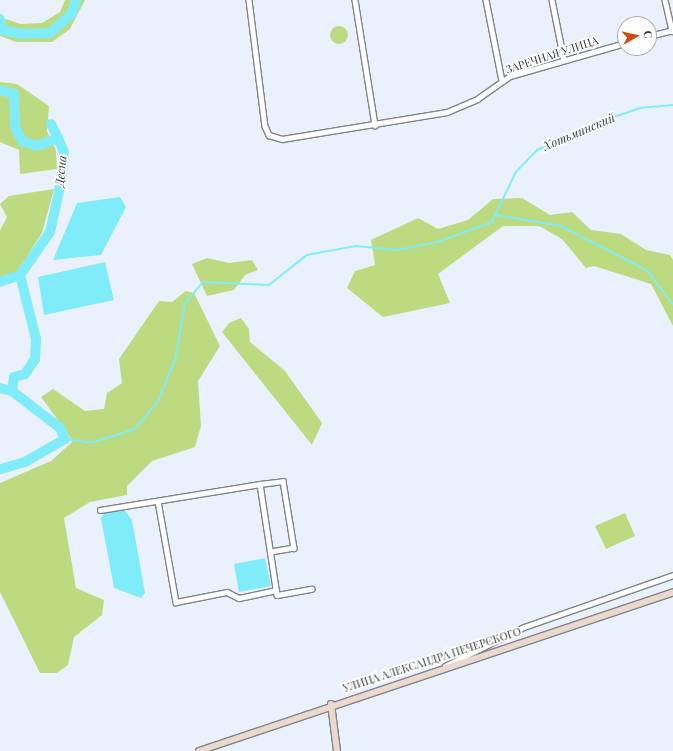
<!DOCTYPE html>
<meta charset="utf-8">
<style>
body{margin:0}
#map{position:relative;width:673px;height:751px;overflow:hidden;background:#ebf1fc;font-family:"Playfair Display",serif}
div>[style]{position:absolute}
[style*='--x']{left:calc(var(--x)*1px);top:calc(var(--y)*1px);width:calc(var(--w)*1px);rotate:calc(var(--a)*1deg)}
.green>*{inset:0;background:#bcdb80}
.round{border-radius:50%}
.water>*{inset:0;background:#80ecf9}
.stream>*{height:1.5px;margin:-0.75px;padding:0 0.75px;transform-origin:0.75px;border-radius:0.75px;background:#80ecf9}
.river>*{height:10px;margin:-5px;padding:0 5px;transform-origin:5px;border-radius:5px;background:#80ecf9}
.roads{filter:drop-shadow(1px 0 #7e838d) drop-shadow(-1px 0 #7e838d) drop-shadow(0 1px #7e838d) drop-shadow(0 -1px #7e838d)}
.street>*{height:4.5px;margin:-2.25px;padding:0 2.25px;transform-origin:2.25px;border-radius:2.25px;background:#fff}
.secondary>*{height:6px;margin:-3px;padding:0 3px;transform-origin:3px;border-radius:3px;background:#ecd9cd}
span{translate:-50% -50%;white-space:nowrap;text-align:center;line-height:1.15;-webkit-text-stroke:3.5px #fefefe;paint-order:stroke}
.street-label{font-size:11px;color:#34363a}
.water-label{font-size:12px;color:#263f42;font-style:italic}
.north{position:absolute;left:617px;top:16px;width:40px;height:40px;box-sizing:border-box;background:#fefefe;border:1px solid #adaeb0;border-radius:50%;rotate:82deg;font-size:11px;font-weight:700;line-height:16px;text-align:center;color:#34363a}
.north::after{content:'';display:block;margin:auto;width:14px;height:18px;background:#d14b0e;clip-path:polygon(50% 0,100% 100%,50% 72%,0 100%)}
</style>
<div id="map">
<div class="green">
<i style="clip-path:polygon(65px 0,85px 0,70px 29px,52px 42px,16px 42px,0 36px,0 17px,21px 24px,42px 23px,60px 12px)"></i>
<i class="round" style="left:330px;top:26px;width:18px;height:18px"></i>
<i style="clip-path:polygon(0 82px,17px 84px,49px 106px,47px 131px,56px 151px,57px 169px,20px 174px,19px 150px,0 142px)"></i>
<i style="clip-path:polygon(54px 189px,42px 233px,19px 269px,0 286px,0 230px,7px 217px,0 204px,9px 196px)"></i>
<i style="clip-path:polygon(522px 198px,550px 215px,572px 212px,591px 230px,621px 234px,646px 250px,670px 255px,673px 260px,673px 326px,651px 284px,594px 266px,586px 268px,562px 239px,539px 226px,503px 226px,438px 274px,450px 303px,383px 317px,347px 288px,355px 271px,375px 265px,371px 240px,418px 218px,438px 229px,468px 220px,493px 199px)"></i>
<i style="clip-path:polygon(207px 258px,229px 263px,252px 260px,258px 270px,245px 275px,234px 290px,207px 296px,192px 264px)"></i>
<i style="clip-path:polygon(186px 291px,194px 293px,220px 346px,198px 381px,201px 426px,195px 447px,152px 461px,127px 486px,127px 495px,90px 502px,64px 518px,76px 588px,104px 600px,102px 615px,74px 637px,68px 665px,57px 673px,40px 673px,0 592px,0 483px,51px 461px,73px 441px,41px 397px,53px 389px,85px 411px,104px 409px,107px 393px,122px 383px,119px 359px,159px 301px,172px 302px)"></i>
<i style="clip-path:polygon(241px 318px,249px 329px,250px 342px,285px 371px,322px 423px,312px 445px,222px 332px,229px 323px)"></i>
<i style="clip-path:polygon(625px 513px,635px 536px,606px 549px,595px 526px)"></i>
</div>
<div class="water">
<i style="clip-path:polygon(120px 197px,126px 207px,101px 255px,53px 260px,77px 203px)"></i>
<i style="clip-path:polygon(105px 262px,114px 300px,44px 315px,38px 277px)"></i>
<i style="clip-path:polygon(123px 508px,132px 520px,145px 593px,141px 598px,114px 588px,101px 518px,106px 511px)"></i>
<i style="clip-path:polygon(265px 558px,271px 586px,239px 592px,234px 564px)"></i>
</div>
<div class="stream">
<i style="--x:496;--y:215;--w:66;--a:9.6"></i>
<i style="--x:561;--y:226;--w:98;--a:27.3"></i>
<i style="--x:648;--y:271;--w:41;--a:52.9"></i>
<i style="--x:65;--y:439;--w:27;--a:8"></i>
<i style="--x:92;--y:443;--w:45;--a:-18"></i>
<i style="--x:135;--y:429;--w:35;--a:-50"></i>
<i style="--x:158;--y:402;--w:46;--a:-68.4"></i>
<i style="--x:175;--y:359;--w:56;--a:-79.7"></i>
<i style="--x:185;--y:304;--w:28;--a:-51"></i>
<i style="--x:203;--y:282;--w:66;--a:2.6"></i>
<i style="--x:269;--y:285;--w:48;--a:-38.3"></i>
<i style="--x:307;--y:255;--w:50;--a:-10.4"></i>
<i style="--x:356;--y:246;--w:41;--a:5.6"></i>
<i style="--x:397;--y:250;--w:42;--a:-11"></i>
<i style="--x:438;--y:242;--w:58;--a:-20.3"></i>
<i style="--x:492;--y:222;--w:55;--a:-64.4"></i>
<i style="--x:516;--y:172;--w:30;--a:-46"></i>
<i style="--x:537;--y:150;--w:84;--a:-23.2"></i>
<i style="--x:614;--y:117;--w:28;--a:-19"></i>
<i style="--x:640;--y:108;--w:33;--a:-5"></i>
</div>
<div class="river">
<i style="--x:0;--y:19;--w:11;--a:80"></i>
<i style="--x:2;--y:30;--w:21;--a:11"></i>
<i style="--x:23;--y:34;--w:27;--a:-2"></i>
<i style="--x:50;--y:33;--w:30;--a:-42"></i>
<i style="--x:72;--y:13;--w:14;--a:-73"></i>
<i style="--x:0;--y:90;--w:15;--a:16"></i>
<i style="--x:14;--y:94;--w:33;--a:88"></i>
<i style="--x:15;--y:127;--w:16;--a:63"></i>
<i style="--x:22;--y:141;--w:16;--a:18"></i>
<i style="--x:37;--y:146;--w:22;--a:-21"></i>
<i style="--x:58;--y:138;--w:15;--a:67"></i>
<i style="--x:64;--y:152;--w:30;--a:96"></i>
<i style="--x:61;--y:182;--w:51;--a:102.4"></i>
<i style="--x:50;--y:232;--w:52;--a:124.9"></i>
<i style="--x:20;--y:275;--w:21;--a:161"></i>
<i style="--x:51;--y:124;--w:16;--a:63"></i>
<i style="--x:0;--y:388;--w:12;--a:14"></i>
<i style="--x:12;--y:391;--w:61;--a:37.6"></i>
<i style="--x:60;--y:428;--w:12;--a:66"></i>
<i style="--x:65;--y:439;--w:46;--a:150.1"></i>
<i style="--x:25;--y:462;--w:26;--a:164"></i>
<i style="--x:12;--y:391;--w:14;--a:-82"></i>
<i style="--x:14;--y:377;--w:11;--a:-15"></i>
<i style="--x:25;--y:374;--w:18;--a:-56"></i>
<i style="--x:35;--y:359;--w:20;--a:-87"></i>
<i style="--x:36;--y:339;--w:66;--a:-104"></i>
</div>
<div class="roads">
<div class="street">
<i style="--x:249;--y:0;--w:127;--a:82.8"></i>
<i style="--x:265;--y:126;--w:10;--a:66"></i>
<i style="--x:269;--y:135;--w:14;--a:17"></i>
<i style="--x:282;--y:139;--w:167;--a:-9.3"></i>
<i style="--x:447;--y:112;--w:33;--a:-23"></i>
<i style="--x:477;--y:99;--w:40;--a:-34.9"></i>
<i style="--x:510;--y:76;--w:120;--a:-16"></i>
<i style="--x:355;--y:0;--w:127;--a:80.9"></i>
<i style="--x:486;--y:0;--w:83;--a:78.8"></i>
<i style="--x:552;--y:0;--w:61;--a:78.7"></i>
<i style="--x:665;--y:0;--w:32;--a:77"></i>
<i style="--x:649;--y:36;--w:25;--a:-14"></i>
<i style="--x:260;--y:484;--w:23;--a:-7"></i>
<i style="--x:283;--y:481;--w:68;--a:80.7"></i>
<i style="--x:294;--y:548;--w:23;--a:170"></i>
<i style="--x:158;--y:501;--w:103;--a:79.9"></i>
<i style="--x:176;--y:602;--w:52;--a:-11.1"></i>
<i style="--x:227;--y:592;--w:13;--a:27"></i>
<i style="--x:239;--y:598;--w:38;--a:-12"></i>
<i style="--x:100;--y:510;--w:162;--a:-9.2"></i>
<i style="--x:260;--y:484;--w:112;--a:81.3"></i>
<i style="--x:277;--y:595;--w:35;--a:-10"></i>
<i style="--x:445;--y:666;--w:88;--a:-26.3"></i>
<i style="--x:524;--y:627;--w:158;--a:-19.2"></i>
</div>
<div class="secondary">
<i style="--x:331;--y:704;--w:47;--a:82.7"></i>
<i style="--x:199;--y:751;--w:500;--a:-18.5"></i>
</div>
</div>
<div class="street-label">
<span style="left:552px;top:55px;rotate:-18deg">ЗАРЕЧНАЯ УЛИЦА</span>
<span style="left:432px;top:660px;rotate:-18deg">УЛИЦА АЛЕКСАНДРА ПЕЧЕРСКОГО</span>
</div>
<div class="water-label">
<span style="left:579px;top:132px;rotate:-23deg">Хотьминский</span>
<span style="left:61px;top:171px;rotate:-85deg">Десна</span>
</div>
<div class="north">С</div>
</div>
